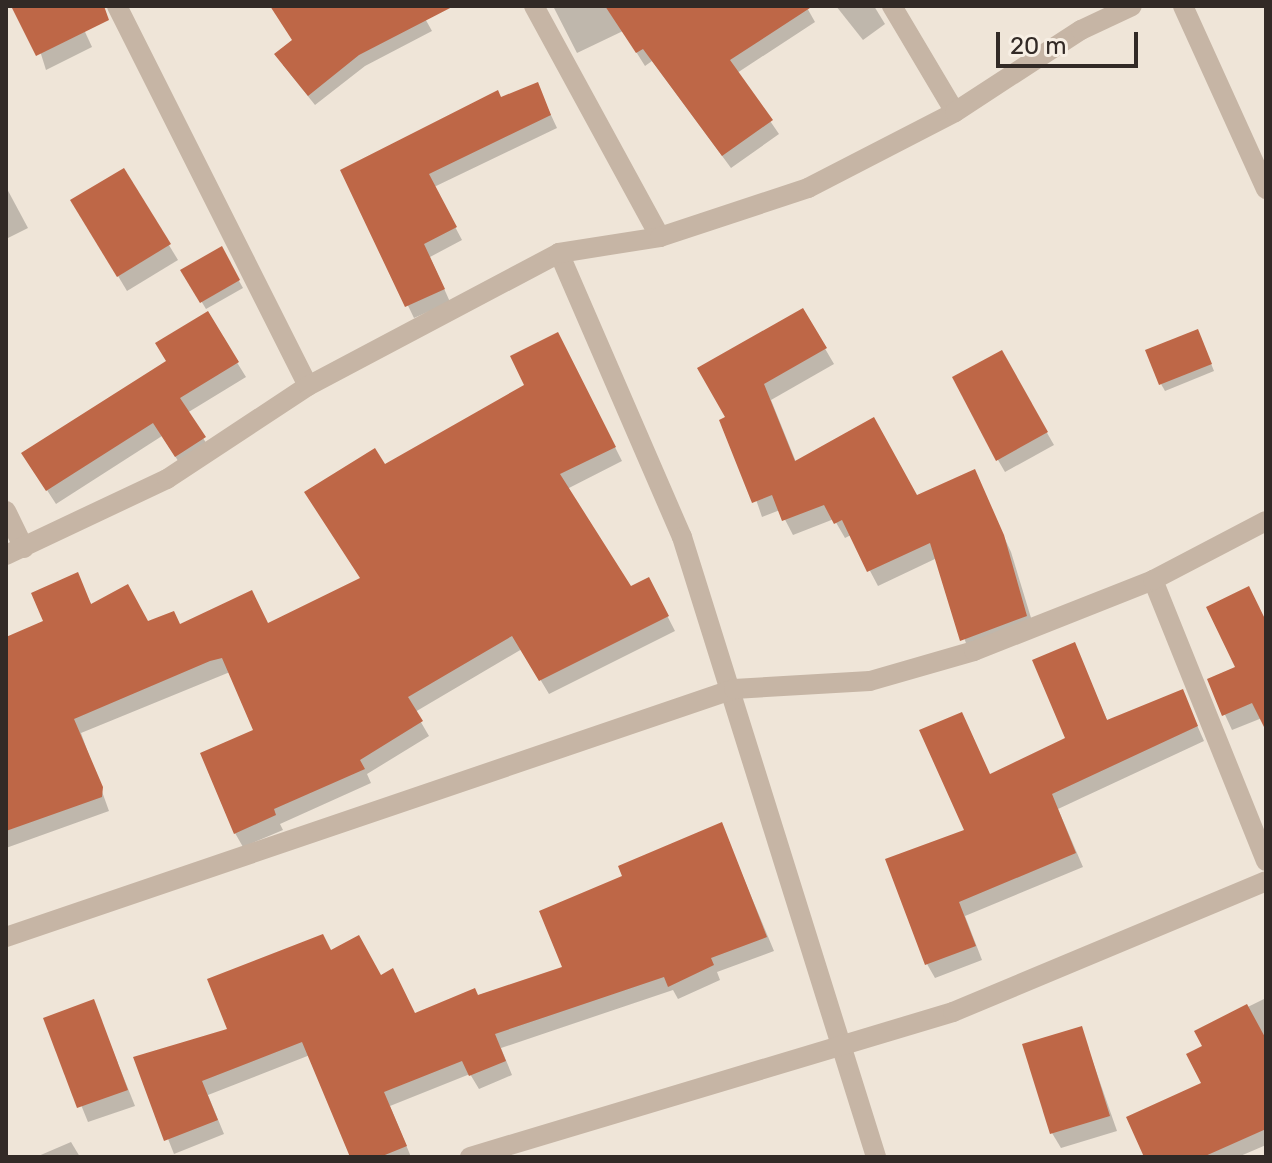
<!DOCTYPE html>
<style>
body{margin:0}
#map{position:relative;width:1272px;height:1163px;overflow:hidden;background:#efe5d8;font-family:Rubik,sans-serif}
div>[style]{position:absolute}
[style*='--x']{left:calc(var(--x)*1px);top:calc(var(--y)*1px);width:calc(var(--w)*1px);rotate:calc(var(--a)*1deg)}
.shadow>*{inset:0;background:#0003}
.building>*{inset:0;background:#be6747}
.minor>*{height:20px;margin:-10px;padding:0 10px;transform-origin:10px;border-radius:10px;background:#c6b5a5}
span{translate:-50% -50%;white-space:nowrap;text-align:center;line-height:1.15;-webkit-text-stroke:6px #f7efe4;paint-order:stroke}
.frame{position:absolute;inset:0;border:8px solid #322a26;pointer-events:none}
.scale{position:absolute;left:996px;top:32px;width:142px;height:36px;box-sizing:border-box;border:4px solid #322a26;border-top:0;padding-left:10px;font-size:24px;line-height:28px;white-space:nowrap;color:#322a26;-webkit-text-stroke:6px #f7efe4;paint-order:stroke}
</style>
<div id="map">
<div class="shadow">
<i style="clip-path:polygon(26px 6px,73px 6px,92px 47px,46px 70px)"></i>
<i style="clip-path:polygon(272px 6px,418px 6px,432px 31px,365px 66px,315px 105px,283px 65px,294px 41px)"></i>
<i style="clip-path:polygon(553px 6px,806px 6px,815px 22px,737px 73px,779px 134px,731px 168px,652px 61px,645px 66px,623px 31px,577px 53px)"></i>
<i style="clip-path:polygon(836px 6px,874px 6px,885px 24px,863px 40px)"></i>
<i style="clip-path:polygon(537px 85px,557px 128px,434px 187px,462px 240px,430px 257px,450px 302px,414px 318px,342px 170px)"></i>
<i style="clip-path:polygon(124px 171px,178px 260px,127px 291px,73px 201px)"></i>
<i style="clip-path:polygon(6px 187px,28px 228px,6px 239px)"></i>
<i style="clip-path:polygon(221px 249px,243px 288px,206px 309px,183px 271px)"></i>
<i style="clip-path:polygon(803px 311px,834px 364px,771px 400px,796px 462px,916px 497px,974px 472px,1011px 552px,1035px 631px,970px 655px,937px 558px,878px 586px,851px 535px,845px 538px,834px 519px,793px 535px,780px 510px,762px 517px,728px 418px)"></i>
<i style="clip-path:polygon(207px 314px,246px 377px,187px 413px,212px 452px,184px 470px,162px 436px,56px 504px,32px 467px,169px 362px)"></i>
<i style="clip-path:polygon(1201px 339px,1214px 371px,1165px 391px,1161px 384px)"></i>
<i style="clip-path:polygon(565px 348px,622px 461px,567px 489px,631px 588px,656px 594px,675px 631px,549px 694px,522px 649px,415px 712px,429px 736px,367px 774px,371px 783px,280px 824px,283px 830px,243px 847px,235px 833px,256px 732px,230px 672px,81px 733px,109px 811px,6px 848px,6px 640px,46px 622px,77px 575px,92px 606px,148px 624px,268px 626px,362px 579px,385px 466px,527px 386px)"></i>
<i style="clip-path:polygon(1001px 353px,1054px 445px,1005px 472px,998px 460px)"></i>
<i style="clip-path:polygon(1266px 623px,1266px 725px,1262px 718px,1232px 730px,1209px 680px,1238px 668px)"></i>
<i style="clip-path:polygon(1074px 645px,1108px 722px,1182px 691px,1204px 741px,1058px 809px,1083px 867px,965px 916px,982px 960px,935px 978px,927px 964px,967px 831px,991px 776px,1067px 739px)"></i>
<i style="clip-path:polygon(721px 824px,774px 951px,717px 972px,720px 980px,678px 999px,673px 990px,501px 1048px,512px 1075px,479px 1089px,470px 1074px,390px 1106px,411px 1157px,352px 1157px,310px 1055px,208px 1095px,224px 1134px,174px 1154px,136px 1058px,230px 1030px,331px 952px,380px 978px,415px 1015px,565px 968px,625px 877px)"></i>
<i style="clip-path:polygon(1266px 998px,1266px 1145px,1238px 1157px,1146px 1157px,1203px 1084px,1205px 1047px,1197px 1032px)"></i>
<i style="clip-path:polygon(93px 1001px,135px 1106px,88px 1122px,46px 1019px)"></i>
<i style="clip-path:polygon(1081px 1028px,1117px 1131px,1061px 1148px,1052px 1133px)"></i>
<i style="clip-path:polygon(71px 1142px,80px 1157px,36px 1157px)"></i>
</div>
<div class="building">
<i style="clip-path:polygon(11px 6px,104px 6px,109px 20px,36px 56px)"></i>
<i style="clip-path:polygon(270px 6px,454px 6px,359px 55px,308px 96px,274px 54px,292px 40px)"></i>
<i style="clip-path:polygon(605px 6px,813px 6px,730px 60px,773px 120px,722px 156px,643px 49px,636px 53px)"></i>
<i style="clip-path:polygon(538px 82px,551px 115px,429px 174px,457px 227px,424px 244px,445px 289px,405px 307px,340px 170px,498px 90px,501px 97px)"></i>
<i style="clip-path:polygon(124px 168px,171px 244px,117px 277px,70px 200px)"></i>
<i style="clip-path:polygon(222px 246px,240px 280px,200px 303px,180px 270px)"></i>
<i style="clip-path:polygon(803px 308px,827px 348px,764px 384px,795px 461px,874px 417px,917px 495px,975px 469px,1004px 535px,1027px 616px,960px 641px,930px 543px,867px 572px,842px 520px,834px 524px,824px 505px,782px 521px,772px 495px,752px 503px,719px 420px,725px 417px,697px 368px)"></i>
<i style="clip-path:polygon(208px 311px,239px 362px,180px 398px,206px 437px,175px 457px,153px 423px,46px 491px,21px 453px,166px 361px,155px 343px)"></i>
<i style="clip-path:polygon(1198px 329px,1212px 364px,1159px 385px,1145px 350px)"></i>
<i style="clip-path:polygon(558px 332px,616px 447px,560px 474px,631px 586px,649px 577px,669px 616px,539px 681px,512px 636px,408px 697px,423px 721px,360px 760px,365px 769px,274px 809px,276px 815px,234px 834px,200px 753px,253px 730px,222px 658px,210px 661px,74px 719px,103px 787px,102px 797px,6px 831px,6px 637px,43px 621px,31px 593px,78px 572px,91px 604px,128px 584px,148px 621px,174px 611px,180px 624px,252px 590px,268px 623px,360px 578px,304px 492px,375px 448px,385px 464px,524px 385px,510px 356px)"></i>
<i style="clip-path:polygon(1002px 350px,1048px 432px,996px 461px,952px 377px)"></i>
<i style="clip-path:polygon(1249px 586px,1266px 621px,1266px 731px,1252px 703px,1222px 716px,1207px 679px,1235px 667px,1206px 607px)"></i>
<i style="clip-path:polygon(1075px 642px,1107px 720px,1183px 689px,1198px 726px,1052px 794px,1076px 853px,959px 902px,976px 946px,925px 965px,885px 859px,964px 830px,919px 730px,962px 712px,990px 774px,1065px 738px,1032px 660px)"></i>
<i style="clip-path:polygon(722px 822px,767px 937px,711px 958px,714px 965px,668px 987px,664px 977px,495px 1034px,506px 1061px,469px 1076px,462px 1061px,384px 1092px,407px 1146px,380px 1157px,350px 1157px,302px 1042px,202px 1081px,218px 1120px,164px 1141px,133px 1057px,227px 1029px,207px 979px,323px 934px,331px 950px,359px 935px,381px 975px,393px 968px,415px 1013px,475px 988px,478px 995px,562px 967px,539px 911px,622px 876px,618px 866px)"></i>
<i style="clip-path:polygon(94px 999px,128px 1090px,77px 1108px,43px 1018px)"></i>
<i style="clip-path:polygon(1247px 1004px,1266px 1039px,1266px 1129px,1203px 1157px,1144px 1157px,1126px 1117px,1201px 1083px,1186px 1054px,1202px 1046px,1194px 1031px)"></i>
<i style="clip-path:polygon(1082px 1026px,1110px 1116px,1050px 1134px,1022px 1044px)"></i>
</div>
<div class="minor">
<i style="--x:117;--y:6;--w:425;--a:63.3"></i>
<i style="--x:534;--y:6;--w:263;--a:61.4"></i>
<i style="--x:892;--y:6;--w:123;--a:59.3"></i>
<i style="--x:1183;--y:6;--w:201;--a:65.6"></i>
<i style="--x:559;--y:253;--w:309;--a:66.6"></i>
<i style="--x:682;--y:537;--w:650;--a:72.62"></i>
<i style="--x:6;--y:511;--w:41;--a:64.1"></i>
<i style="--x:6;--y:555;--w:178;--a:-25.3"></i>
<i style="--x:167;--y:479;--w:169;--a:-33.4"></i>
<i style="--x:308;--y:386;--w:284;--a:-27.9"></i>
<i style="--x:559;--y:253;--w:102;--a:-9"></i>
<i style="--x:660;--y:237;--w:156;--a:-18.3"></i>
<i style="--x:808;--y:188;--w:165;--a:-27.3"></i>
<i style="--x:955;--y:112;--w:150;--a:-33.1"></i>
<i style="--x:1081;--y:30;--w:56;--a:-25.2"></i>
<i style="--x:1153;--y:580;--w:303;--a:68.1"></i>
<i style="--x:6;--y:937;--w:769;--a:-18.81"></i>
<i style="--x:734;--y:689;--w:136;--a:-3.4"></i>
<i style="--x:870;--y:681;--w:108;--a:-16.1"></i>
<i style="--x:974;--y:651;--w:193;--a:-21.6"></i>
<i style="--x:1153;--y:580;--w:127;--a:-27.6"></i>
<i style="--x:470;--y:1157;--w:504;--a:-16.71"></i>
<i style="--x:953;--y:1012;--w:339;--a:-22.7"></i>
</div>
<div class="frame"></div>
<div class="scale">20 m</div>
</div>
